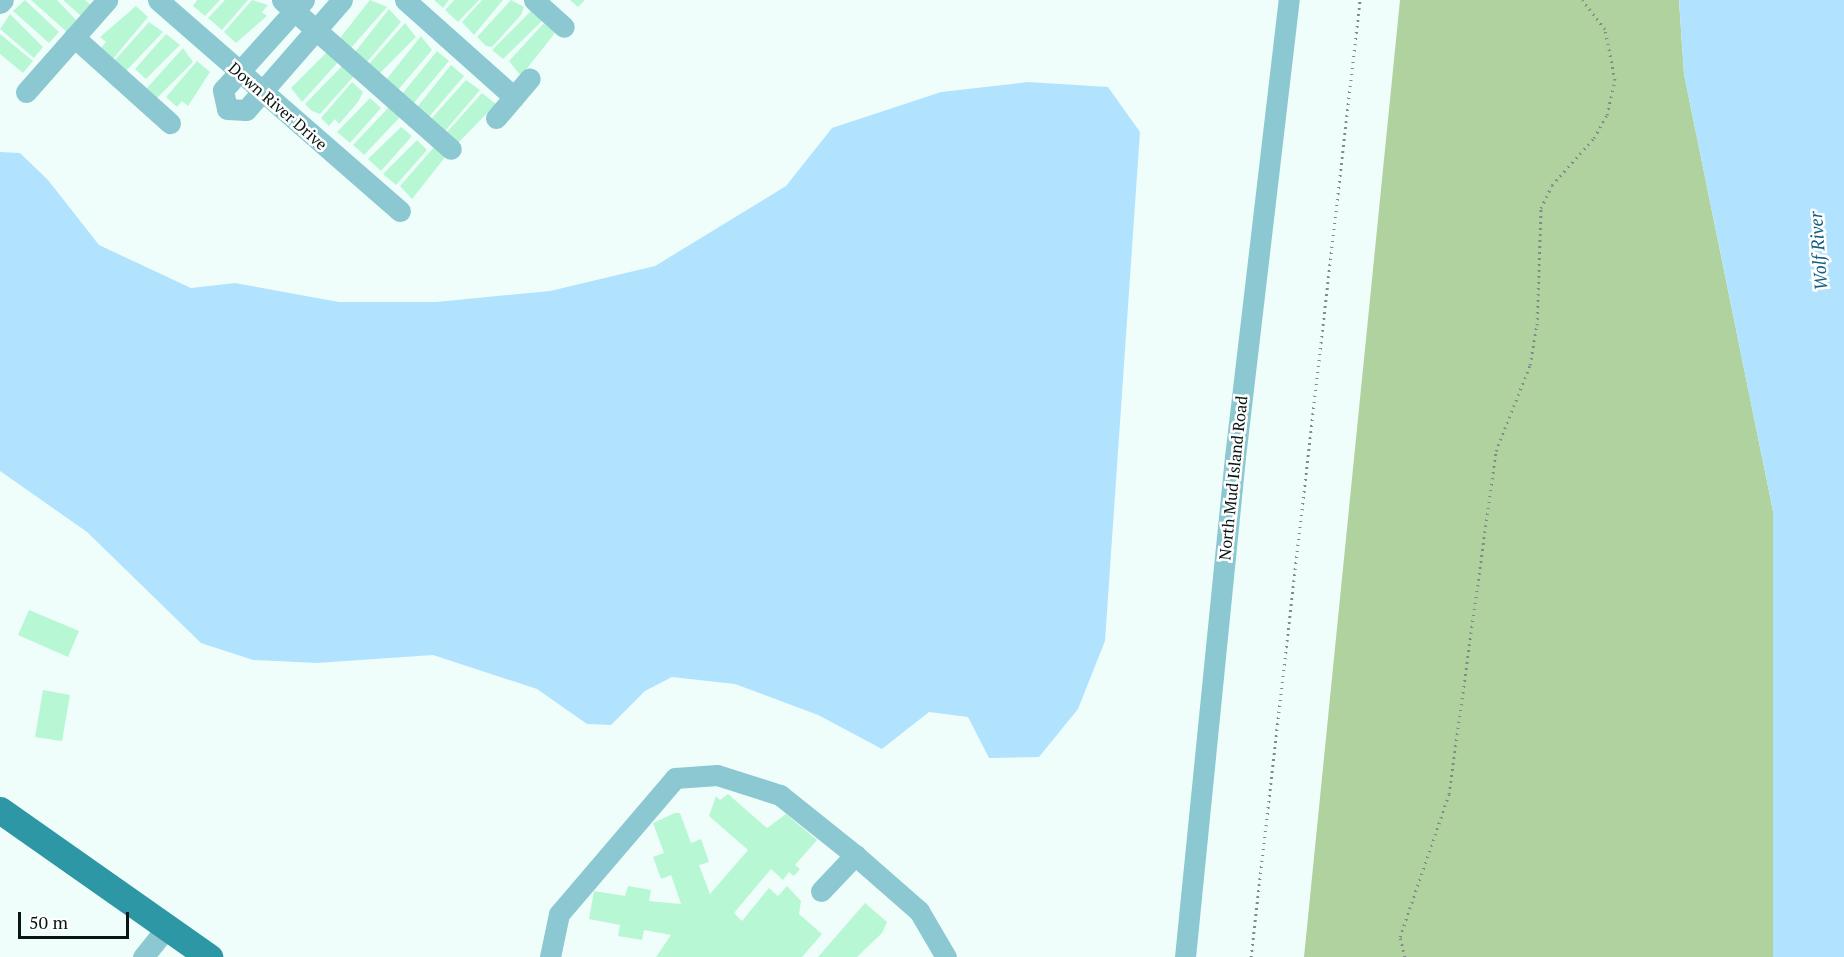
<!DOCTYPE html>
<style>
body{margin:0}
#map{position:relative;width:1844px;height:957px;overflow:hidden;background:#f0fefb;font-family:"PT Serif",serif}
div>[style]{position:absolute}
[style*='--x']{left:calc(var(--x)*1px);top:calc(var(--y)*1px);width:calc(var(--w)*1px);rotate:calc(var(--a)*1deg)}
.forest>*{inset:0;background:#b0d29e}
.water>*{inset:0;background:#b2e3fe}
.building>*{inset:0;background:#b8f7d3}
.path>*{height:3px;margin-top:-1.5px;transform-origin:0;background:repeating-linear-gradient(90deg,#7f8c8a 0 1.5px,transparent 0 6px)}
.minor>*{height:21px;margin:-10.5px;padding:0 10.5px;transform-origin:10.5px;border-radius:10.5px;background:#8cc8d1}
.major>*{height:27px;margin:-13.5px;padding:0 13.5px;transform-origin:13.5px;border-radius:13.5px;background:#2d97a6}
span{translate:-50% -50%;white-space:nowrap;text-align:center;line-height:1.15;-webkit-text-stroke:5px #fff;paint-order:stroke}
.street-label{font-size:16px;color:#081513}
.water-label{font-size:18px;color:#115e7f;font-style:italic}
.scale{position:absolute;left:18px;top:912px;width:111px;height:27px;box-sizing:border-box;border:3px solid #081513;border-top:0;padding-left:8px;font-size:18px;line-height:21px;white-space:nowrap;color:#081513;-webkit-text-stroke:4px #fff;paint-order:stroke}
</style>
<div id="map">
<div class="forest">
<i style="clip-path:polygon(1400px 0,1679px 0,1684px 74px,1773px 511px,1773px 957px,1304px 957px)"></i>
</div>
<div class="water">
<i style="clip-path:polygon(1679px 0,1844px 0,1844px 957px,1773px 957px,1773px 511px,1684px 74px)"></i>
<i style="clip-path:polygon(1028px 82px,1108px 87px,1140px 132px,1105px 641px,1078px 709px,1039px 757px,989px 758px,968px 717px,929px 712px,882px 749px,818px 715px,735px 684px,672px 677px,645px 691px,611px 725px,587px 724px,537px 689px,433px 655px,317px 663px,253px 660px,201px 643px,87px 532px,0 471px,0 152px,20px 153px,48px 180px,99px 245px,191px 288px,235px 283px,339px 302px,436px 302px,550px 291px,655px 266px,786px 186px,832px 128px,941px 92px)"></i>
</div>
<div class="building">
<i style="clip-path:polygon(25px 0,59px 32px,49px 43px,13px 11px)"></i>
<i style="clip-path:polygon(31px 0,57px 0,77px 21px,67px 32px)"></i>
<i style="clip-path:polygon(63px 0,85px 0,91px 5px,81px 16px)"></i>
<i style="clip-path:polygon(197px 0,220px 0,205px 16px,193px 6px)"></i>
<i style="clip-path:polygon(225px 0,248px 0,222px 30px,208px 18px)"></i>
<i style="clip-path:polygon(252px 0,268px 5px,262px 12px,267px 16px,236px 43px,224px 32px)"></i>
<i style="clip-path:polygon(370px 0,387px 7px,351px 48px,340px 38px)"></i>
<i style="clip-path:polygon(434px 0,449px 0,443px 8px)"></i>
<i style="clip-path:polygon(454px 0,479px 0,458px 22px,445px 10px)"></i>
<i style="clip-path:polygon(482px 0,503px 0,474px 35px,462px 22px)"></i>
<i style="clip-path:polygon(511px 0,524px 7px,521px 15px,492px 47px,486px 46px,477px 37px)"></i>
<i style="clip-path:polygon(570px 0,585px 0,578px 7px)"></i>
<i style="clip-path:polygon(136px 6px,148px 17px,112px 60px,100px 49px,106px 42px,100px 37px)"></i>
<i style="clip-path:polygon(389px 9px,401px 22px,367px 62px,355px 52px)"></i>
<i style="clip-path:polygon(531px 11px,542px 21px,503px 59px,492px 50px)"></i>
<i style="clip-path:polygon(10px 14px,43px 47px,34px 58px,0 29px)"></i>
<i style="clip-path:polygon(149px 22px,163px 32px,126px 71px,114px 61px)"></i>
<i style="clip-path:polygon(405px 23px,416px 37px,380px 73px,369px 64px)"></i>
<i style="clip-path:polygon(544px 23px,555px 33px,521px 76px,509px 61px)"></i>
<i style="clip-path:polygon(0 34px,33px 61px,23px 73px,0 54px)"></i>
<i style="clip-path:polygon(166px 34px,180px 45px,146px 79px,135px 69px)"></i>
<i style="clip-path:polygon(421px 36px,432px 50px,398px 90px,386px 80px)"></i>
<i style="clip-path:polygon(183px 48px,193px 62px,157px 98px,146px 89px)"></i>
<i style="clip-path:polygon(328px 51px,339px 61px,302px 102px,291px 88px)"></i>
<i style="clip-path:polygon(437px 51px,449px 61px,413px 104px,402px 94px)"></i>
<i style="clip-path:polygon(197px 61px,210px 72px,188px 106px,182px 101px,177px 107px,166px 97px)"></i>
<i style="clip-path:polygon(343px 65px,355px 75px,320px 114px,312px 111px,305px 104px)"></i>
<i style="clip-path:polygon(451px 65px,464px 76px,429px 117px,417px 107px)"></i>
<i style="clip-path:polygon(466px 80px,480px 90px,445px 131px,431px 119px)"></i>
<i style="clip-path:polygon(352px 82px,363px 92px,358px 102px,339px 124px,335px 119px,329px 126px,321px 118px)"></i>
<i style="clip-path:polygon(482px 93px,496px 104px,458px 143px,446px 133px)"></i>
<i style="clip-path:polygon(370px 98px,381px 108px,350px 143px,337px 132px)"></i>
<i style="clip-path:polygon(390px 106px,401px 116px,364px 155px,353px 145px)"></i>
<i style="clip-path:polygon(401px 127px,412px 136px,381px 171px,368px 159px)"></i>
<i style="clip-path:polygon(417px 140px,427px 150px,396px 185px,383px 174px)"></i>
<i style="clip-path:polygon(435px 146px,446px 156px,412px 199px,400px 186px)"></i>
<i style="clip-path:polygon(29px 610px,79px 631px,68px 657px,18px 635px)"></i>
<i style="clip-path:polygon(43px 690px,70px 695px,62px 741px,35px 737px)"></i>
<i style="clip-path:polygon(728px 794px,767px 828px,786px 814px,817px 840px,795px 865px,800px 869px,794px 876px,789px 872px,783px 880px,771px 869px,734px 913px,742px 921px,769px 888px,778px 896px,787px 886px,801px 901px,799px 914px,822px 934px,802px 957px,656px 957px,671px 935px,644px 930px,642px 940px,618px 936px,620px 925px,589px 919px,594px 891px,625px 896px,628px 886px,651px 890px,649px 901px,681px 904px,671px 875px,661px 879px,653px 857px,664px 853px,653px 823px,675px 813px,680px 813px,691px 843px,701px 839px,709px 862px,699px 865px,710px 894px,748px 850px,709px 816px,716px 796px,720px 800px)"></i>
<i style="clip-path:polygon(865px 903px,887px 922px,882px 933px,857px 957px,818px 957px)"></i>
</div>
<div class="path">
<i style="--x:1251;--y:957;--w:963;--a:-83.5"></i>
<i style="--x:1405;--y:957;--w:21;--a:-104"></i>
<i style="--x:1400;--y:937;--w:151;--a:-71.1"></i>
<i style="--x:1449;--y:794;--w:346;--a:-82.2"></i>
<i style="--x:1496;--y:451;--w:92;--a:-68.4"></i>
<i style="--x:1530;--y:365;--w:41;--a:-80.1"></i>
<i style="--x:1537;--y:325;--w:117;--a:-88"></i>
<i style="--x:1541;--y:208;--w:25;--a:-64"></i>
<i style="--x:1552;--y:185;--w:63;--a:-48.2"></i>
<i style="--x:1594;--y:138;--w:26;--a:-61"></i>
<i style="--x:1607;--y:115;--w:36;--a:-77"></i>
<i style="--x:1615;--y:80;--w:52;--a:-101.1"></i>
<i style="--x:1605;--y:29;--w:37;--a:-128"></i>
</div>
<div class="minor">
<i style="--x:158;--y:0;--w:321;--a:41.1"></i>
<i style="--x:282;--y:0;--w:225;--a:41.4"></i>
<i style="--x:304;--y:0;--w:121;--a:132"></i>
<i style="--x:223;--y:90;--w:19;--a:78"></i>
<i style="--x:227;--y:109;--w:19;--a:3"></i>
<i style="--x:246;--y:110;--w:146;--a:-48.9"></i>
<i style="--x:405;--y:0;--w:146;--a:41.7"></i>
<i style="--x:534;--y:0;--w:40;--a:42"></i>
<i style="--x:0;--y:3;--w:4;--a:-45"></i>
<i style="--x:74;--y:37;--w:129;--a:41.9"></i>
<i style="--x:26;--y:92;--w:123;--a:-48.6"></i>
<i style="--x:496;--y:118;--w:52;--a:-49.6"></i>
<i style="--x:821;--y:891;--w:50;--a:-46.6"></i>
<i style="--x:855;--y:855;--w:85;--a:41.2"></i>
<i style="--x:919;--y:911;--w:53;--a:59.6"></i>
<i style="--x:143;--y:957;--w:38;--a:-51"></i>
<i style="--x:550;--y:957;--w:44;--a:-78.2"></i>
<i style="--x:559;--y:914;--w:179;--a:-49.5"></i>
<i style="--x:675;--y:778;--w:42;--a:-4.1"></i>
<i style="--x:717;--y:775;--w:66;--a:17.6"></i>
<i style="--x:780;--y:795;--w:96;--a:38.7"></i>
<i style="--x:1185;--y:957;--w:502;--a:-84.29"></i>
<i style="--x:1235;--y:457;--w:460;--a:-83.3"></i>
</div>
<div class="major">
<i style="--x:0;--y:810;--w:256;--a:35.1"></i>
</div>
<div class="street-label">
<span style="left:278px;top:106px;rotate:41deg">Down River Drive</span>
<span style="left:1233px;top:478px;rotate:-84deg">North Mud Island Road</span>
</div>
<div class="water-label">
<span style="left:1818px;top:251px;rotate:-94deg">Wolf River</span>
</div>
<div class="scale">50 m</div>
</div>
